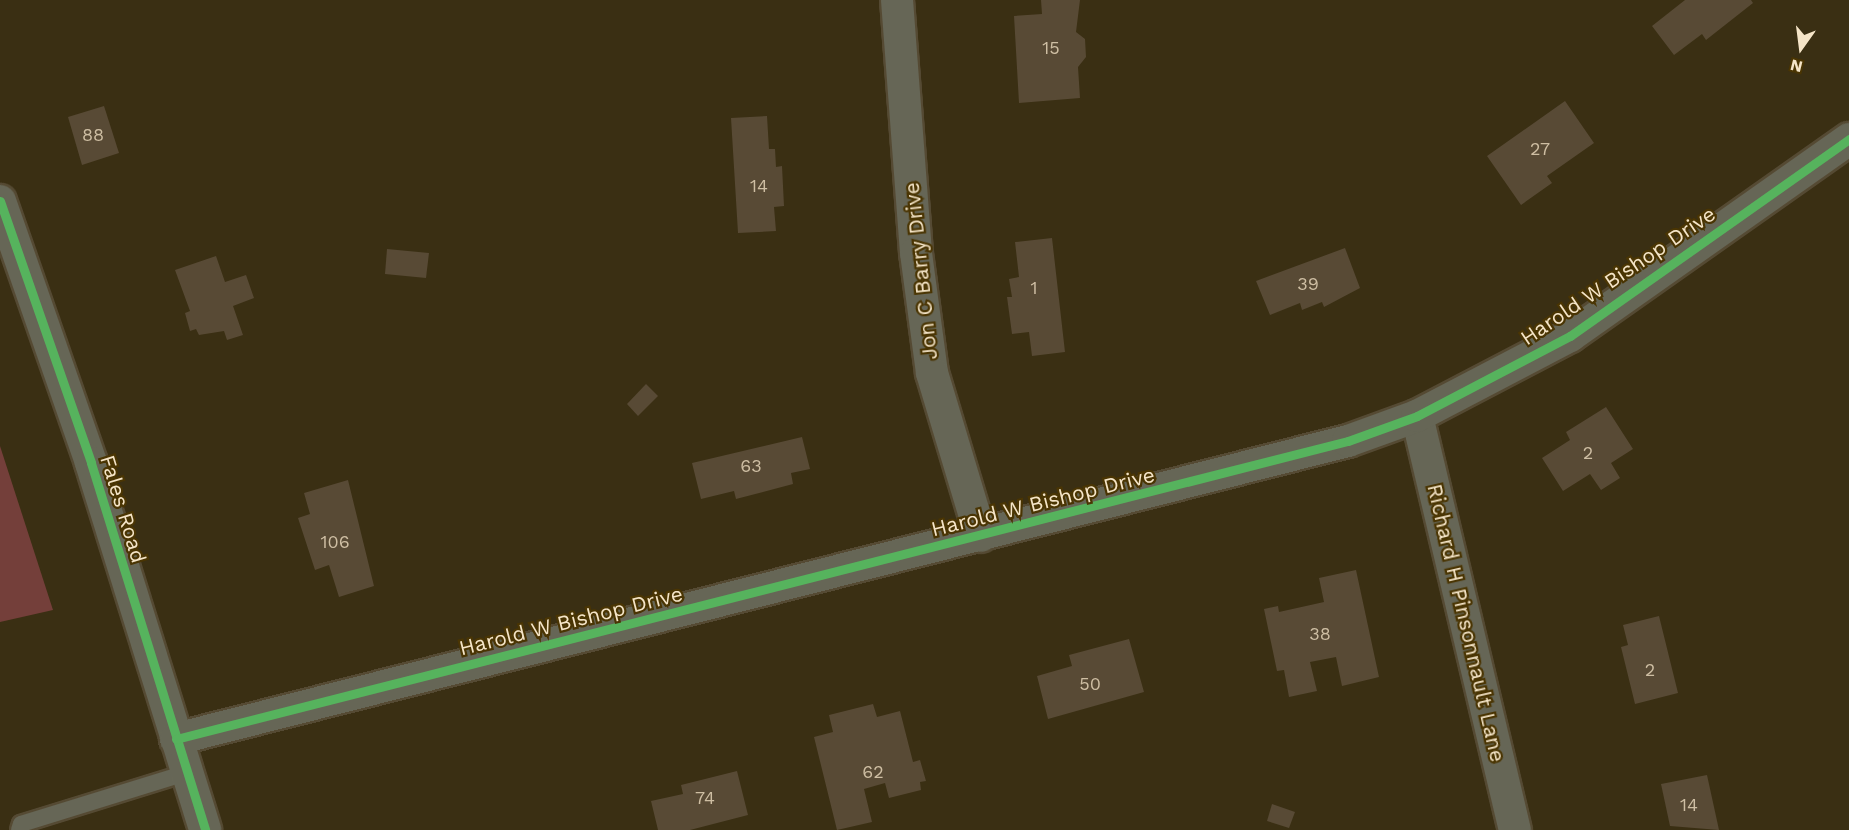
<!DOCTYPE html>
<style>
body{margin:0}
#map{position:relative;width:1849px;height:830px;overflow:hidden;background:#3a2f13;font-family:"Work Sans",sans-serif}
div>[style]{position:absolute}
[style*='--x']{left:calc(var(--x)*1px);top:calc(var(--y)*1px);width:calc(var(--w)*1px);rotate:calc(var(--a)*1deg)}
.green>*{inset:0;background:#743f3a}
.building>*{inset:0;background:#584a35}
.roads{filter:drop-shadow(2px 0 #554a33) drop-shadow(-2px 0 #554a33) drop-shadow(0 2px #554a33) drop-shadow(0 -2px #554a33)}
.lane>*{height:16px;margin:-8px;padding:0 8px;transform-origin:8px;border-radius:8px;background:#666656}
.street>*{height:32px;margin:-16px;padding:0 16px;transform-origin:16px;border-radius:16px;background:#666656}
.cycleway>*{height:9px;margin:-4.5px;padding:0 4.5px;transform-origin:4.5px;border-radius:4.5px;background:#56b35d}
span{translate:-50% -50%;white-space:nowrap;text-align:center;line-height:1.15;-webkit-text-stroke:4.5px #4a3503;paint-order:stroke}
.number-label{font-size:18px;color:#cebea3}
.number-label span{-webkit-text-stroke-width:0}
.street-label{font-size:21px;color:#f5e5c8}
.north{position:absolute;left:1771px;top:18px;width:60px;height:60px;-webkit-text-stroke:4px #4a3503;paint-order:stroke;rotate:194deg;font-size:16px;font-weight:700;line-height:24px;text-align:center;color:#f5e5c8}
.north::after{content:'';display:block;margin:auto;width:21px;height:27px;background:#f5e5c8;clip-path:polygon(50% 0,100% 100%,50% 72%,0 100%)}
</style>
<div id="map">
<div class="green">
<i style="clip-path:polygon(0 446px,53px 610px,0 622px)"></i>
</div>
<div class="building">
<i style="clip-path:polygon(1041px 0,1080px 0,1076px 32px,1085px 39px,1086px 57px,1078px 67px,1080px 98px,1019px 103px,1014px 16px,1042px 14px)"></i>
<i style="clip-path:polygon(1685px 0,1751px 0,1753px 3px,1706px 40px,1702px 34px,1674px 55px,1652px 26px)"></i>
<i style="clip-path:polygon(1565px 101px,1594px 143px,1547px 176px,1552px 183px,1521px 205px,1487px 156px)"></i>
<i style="clip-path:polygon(104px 106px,119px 153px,82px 165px,68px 117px)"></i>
<i style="clip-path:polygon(767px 116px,769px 149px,775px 149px,776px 167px,782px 166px,784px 206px,774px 207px,776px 231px,738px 233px,731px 118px)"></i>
<i style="clip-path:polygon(1052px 238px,1065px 352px,1032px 356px,1029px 332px,1012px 334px,1007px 297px,1012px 297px,1009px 279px,1019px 277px,1015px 242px)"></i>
<i style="clip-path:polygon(1345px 248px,1360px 288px,1324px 307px,1322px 302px,1302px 310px,1300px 303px,1270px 315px,1256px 281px)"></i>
<i style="clip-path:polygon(387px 249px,429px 253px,426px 278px,385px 274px)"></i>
<i style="clip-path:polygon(216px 256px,225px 282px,246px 275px,254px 298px,233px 306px,243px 335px,227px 340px,224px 331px,199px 335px,196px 329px,190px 331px,185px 313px,190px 311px,175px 270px)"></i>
<i style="clip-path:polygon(646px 384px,658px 396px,638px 416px,627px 404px)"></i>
<i style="clip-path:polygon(1606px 407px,1633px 449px,1611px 463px,1620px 478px,1601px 490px,1590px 474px,1563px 491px,1542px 458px,1570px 440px,1566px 432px)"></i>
<i style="clip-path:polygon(802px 437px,810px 469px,791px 473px,793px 484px,736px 499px,734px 491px,701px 499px,692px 463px)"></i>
<i style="clip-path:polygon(348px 480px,374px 586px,339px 597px,329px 565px,315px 570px,298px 518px,310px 514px,304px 493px)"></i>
<i style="clip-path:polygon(1356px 570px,1379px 677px,1342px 686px,1336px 657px,1310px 662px,1317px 691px,1289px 697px,1284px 670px,1277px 671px,1264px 609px,1278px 606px,1279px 612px,1324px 602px,1319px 578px)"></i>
<i style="clip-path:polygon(1659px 616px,1678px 693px,1635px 704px,1621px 647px,1628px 645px,1623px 625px)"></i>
<i style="clip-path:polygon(1129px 639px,1144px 692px,1048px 719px,1037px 676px,1072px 666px,1069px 655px)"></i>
<i style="clip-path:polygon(873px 704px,877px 717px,900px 711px,913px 762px,920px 760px,926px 781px,920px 782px,921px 790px,889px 798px,885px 783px,864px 789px,872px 822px,837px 830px,814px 737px,833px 732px,829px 715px)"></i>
<i style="clip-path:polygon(737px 771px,748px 815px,690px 830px,658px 830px,651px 801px,683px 794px,681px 785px)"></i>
<i style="clip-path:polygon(1707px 775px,1719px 830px,1670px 826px,1661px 784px)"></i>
<i style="clip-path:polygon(1272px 804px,1295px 812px,1289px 828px,1267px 821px)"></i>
</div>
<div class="roads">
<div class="lane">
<i style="--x:19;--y:830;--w:6;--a:-72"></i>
<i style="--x:21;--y:824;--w:173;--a:-17.2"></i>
</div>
<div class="street">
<i style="--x:897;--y:0;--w:254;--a:85.7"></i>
<i style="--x:916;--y:253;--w:121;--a:82.4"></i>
<i style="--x:932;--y:373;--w:170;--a:73.3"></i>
<i style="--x:0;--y:201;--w:277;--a:70.8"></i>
<i style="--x:91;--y:463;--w:384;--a:72.7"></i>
<i style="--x:1417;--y:416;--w:425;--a:76.7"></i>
<i style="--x:176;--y:739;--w:1209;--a:-14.27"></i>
<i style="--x:1348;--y:441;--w:73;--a:-19.9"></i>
<i style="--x:1417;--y:416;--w:173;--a:-27.6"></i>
<i style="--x:1570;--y:336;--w:342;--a:-35.2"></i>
</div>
</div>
<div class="cycleway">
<i style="--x:0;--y:201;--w:277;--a:70.8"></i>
<i style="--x:91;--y:463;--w:384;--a:72.7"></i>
<i style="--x:176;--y:739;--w:1209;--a:-14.27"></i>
<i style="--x:1348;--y:441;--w:73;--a:-19.9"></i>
<i style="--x:1417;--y:416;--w:173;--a:-27.6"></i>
<i style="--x:1570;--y:336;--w:342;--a:-35.2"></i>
</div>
<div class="number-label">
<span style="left:1051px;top:48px">15</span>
<span style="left:93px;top:135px">88</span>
<span style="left:1540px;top:149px">27</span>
<span style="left:759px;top:186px">14</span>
<span style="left:1308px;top:284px">39</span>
<span style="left:1034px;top:288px">1</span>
<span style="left:1588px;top:453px">2</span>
<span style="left:751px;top:466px">63</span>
<span style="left:335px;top:542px">106</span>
<span style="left:1320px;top:634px">38</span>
<span style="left:1650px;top:670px">2</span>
<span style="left:1090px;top:684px">50</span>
<span style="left:873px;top:772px">62</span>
<span style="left:705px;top:798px">74</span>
<span style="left:1689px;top:805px">14</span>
</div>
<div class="street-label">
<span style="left:921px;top:271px;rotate:-96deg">Jon C Barry Drive</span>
<span style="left:1618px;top:276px;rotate:-34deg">Harold W Bishop Drive</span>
<span style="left:1043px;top:502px;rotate:-14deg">Harold W Bishop Drive</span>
<span style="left:123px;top:509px;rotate:73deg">Fales Road</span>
<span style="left:571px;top:621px;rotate:-14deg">Harold W Bishop Drive</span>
<span style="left:1466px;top:623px;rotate:77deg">Richard H Pinsonnault Lane</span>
</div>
<div class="north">N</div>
</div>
